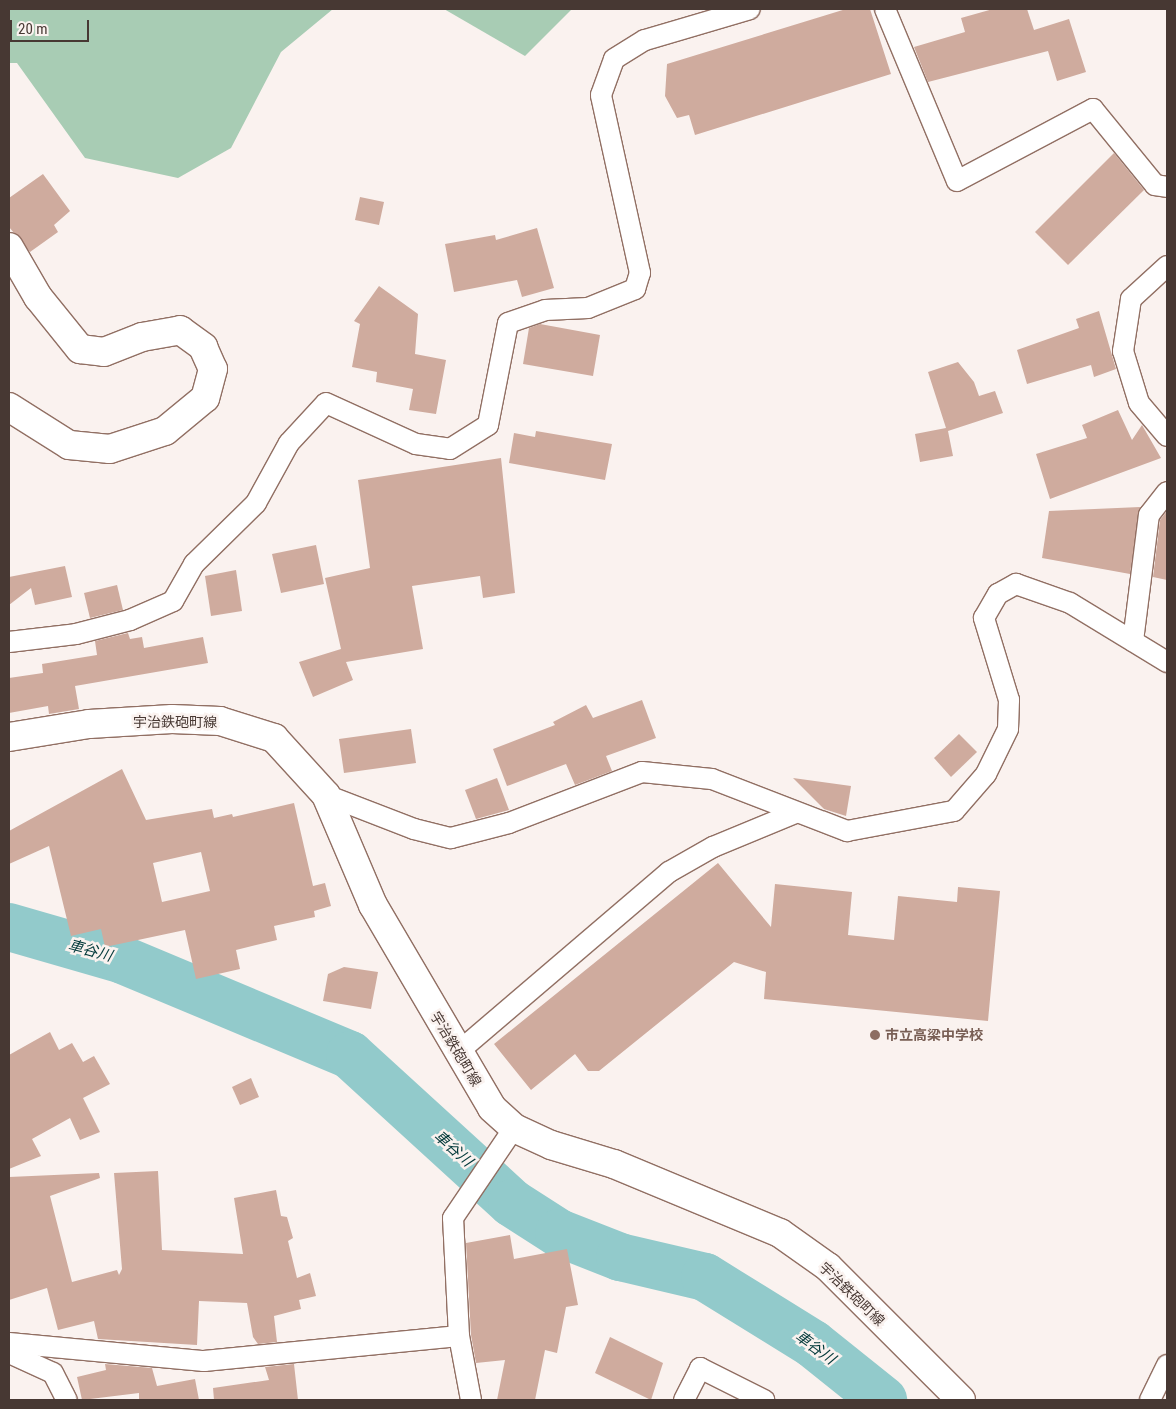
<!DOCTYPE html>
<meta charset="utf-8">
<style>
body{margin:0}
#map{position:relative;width:1176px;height:1409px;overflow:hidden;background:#faf2ef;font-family:"Roboto Condensed","Noto Sans JP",sans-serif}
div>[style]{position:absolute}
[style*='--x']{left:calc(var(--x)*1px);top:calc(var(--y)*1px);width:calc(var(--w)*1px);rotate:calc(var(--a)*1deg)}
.green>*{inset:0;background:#a8ccb4}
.river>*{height:48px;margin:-24px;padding:0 24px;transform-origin:24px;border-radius:24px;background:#92cacb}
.building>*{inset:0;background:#cfab9e}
.roads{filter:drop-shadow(1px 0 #916f63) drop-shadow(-1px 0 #916f63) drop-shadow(0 1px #916f63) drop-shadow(0 -1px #916f63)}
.street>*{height:20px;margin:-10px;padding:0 10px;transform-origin:10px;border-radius:10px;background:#fff}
.secondary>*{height:28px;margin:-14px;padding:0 14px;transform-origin:14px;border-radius:14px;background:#fff}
.dots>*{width:14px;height:14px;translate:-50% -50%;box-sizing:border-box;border:2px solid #faf2ef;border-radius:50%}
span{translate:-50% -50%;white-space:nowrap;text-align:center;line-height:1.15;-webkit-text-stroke:5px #faf2ef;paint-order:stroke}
.street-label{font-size:14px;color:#473833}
.education-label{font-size:14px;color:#785e54;font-weight:700}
.left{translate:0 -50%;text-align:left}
.water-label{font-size:15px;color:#003839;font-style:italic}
.frame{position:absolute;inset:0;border:10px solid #473833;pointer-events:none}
.scale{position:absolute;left:10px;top:20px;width:79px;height:22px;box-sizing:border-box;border:2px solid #473833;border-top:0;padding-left:6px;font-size:15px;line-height:18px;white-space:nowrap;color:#473833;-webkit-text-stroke:4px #faf2ef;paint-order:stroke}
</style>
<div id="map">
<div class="green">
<i style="clip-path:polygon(9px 9px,333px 9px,281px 52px,231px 148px,178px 178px,85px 158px,17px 63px,9px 63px)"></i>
<i style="clip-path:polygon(444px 9px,572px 9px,525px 56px)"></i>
</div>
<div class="river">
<i style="--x:9;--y:927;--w:119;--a:16.1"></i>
<i style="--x:123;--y:960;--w:246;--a:22.7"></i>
<i style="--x:350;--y:1055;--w:219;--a:42.4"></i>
<i style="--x:512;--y:1203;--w:56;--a:32.6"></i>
<i style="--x:559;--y:1233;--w:66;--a:21.5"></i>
<i style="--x:620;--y:1257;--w:87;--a:13.2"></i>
<i style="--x:705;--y:1277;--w:127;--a:31.8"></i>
<i style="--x:813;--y:1344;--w:90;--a:38.7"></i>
</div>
<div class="building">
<i style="clip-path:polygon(846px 9px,870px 9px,891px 74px,695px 135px,689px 115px,677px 118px,665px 96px,667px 64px)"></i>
<i style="clip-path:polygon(993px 9px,1027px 9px,1034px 30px,1069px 19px,1086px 72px,1057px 81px,1048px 51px,928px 82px,914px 47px,965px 32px,961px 18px)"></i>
<i style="clip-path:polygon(1114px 153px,1144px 190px,1068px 265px,1035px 232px)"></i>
<i style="clip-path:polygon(43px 174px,70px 211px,54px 225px,58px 232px,30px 252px,9px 227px,9px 198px)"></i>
<i style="clip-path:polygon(360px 197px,384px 202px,379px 225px,355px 220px)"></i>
<i style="clip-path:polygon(537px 228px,554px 288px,522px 297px,517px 280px,454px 292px,445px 244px,495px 235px,496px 240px)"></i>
<i style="clip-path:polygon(379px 286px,418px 314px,415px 354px,446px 360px,436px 414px,409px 410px,413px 389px,376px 382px,377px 372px,352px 367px,360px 324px,354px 321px)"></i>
<i style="clip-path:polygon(1099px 311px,1116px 369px,1094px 377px,1091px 365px,1027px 384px,1017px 350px,1079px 328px,1076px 319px)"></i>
<i style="clip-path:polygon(540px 324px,600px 335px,593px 376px,523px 364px,529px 328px)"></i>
<i style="clip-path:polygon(958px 362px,974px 382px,979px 396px,995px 391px,1003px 413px,948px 431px,953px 456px,920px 462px,915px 434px,946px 428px,928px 372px)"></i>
<i style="clip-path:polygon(1118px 410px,1132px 440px,1142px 425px,1161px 458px,1050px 499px,1036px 454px,1087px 438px,1082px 425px)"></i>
<i style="clip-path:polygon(536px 431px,612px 444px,605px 480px,509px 463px,514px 433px,535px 437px)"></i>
<i style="clip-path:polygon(501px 458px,515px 593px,483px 598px,480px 576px,412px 586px,423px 649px,346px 662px,353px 680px,313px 697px,299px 662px,341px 649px,325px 578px,370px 568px,358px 480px)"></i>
<i style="clip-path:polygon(1140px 507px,1130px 574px,1042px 558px,1049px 511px)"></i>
<i style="clip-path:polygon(1167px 511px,1167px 580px,1153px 577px,1160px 520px)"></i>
<i style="clip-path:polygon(316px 545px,324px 584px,281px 593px,272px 554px)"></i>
<i style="clip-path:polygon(65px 566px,72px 597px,35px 605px,31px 588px,9px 605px,9px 577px)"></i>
<i style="clip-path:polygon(236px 570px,242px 611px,211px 616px,205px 576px)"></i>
<i style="clip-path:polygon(117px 585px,123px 610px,90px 618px,84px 593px)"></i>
<i style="clip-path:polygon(128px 633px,130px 639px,142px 637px,144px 648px,203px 637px,208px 663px,75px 686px,79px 709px,49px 714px,48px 706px,9px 713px,9px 678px,43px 673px,42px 664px,97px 655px,95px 641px)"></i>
<i style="clip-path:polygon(642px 700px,656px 738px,606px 756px,612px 771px,575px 785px,566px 764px,507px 786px,493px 749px,555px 725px,553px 722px,586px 705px,593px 718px)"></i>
<i style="clip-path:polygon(411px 729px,416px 763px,344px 773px,339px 739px)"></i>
<i style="clip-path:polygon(959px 734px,977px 752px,951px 777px,934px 758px)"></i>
<i style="clip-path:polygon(evenodd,122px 769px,146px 820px,212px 809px,214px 818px,232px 814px,233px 817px,294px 803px,313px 886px,325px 883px,331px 906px,314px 911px,315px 917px,274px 926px,277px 940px,236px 950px,240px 969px,196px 979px,185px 930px,105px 947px,101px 929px,71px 936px,49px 846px,9px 864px,9px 831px,122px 769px,201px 852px,210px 891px,162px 902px,153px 863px,201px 852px)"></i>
<i style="clip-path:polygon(497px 778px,509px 810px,476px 819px,465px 790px)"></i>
<i style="clip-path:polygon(793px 778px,851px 786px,846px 816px,824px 809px)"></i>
<i style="clip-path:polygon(718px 863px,771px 927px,775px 884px,852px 892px,848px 935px,894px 940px,898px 896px,957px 902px,958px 887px,1000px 891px,988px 1021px,764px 999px,766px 972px,734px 962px,599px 1071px,588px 1071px,575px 1054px,531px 1090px,494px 1044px)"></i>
<i style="clip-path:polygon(344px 967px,378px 972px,371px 1009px,323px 1001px,328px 974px)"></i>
<i style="clip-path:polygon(50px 1032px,59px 1050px,72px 1043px,83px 1062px,94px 1056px,110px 1084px,83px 1098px,100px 1132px,80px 1140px,70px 1118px,32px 1139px,41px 1156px,9px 1169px,9px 1055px)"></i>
<i style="clip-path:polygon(251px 1078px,259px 1097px,240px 1105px,232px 1087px)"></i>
<i style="clip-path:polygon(158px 1171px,162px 1250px,243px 1254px,234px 1198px,276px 1190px,281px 1216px,287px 1217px,293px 1238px,288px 1241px,297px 1278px,310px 1273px,316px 1296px,299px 1300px,301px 1309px,274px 1316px,277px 1342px,258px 1344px,253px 1337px,247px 1303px,199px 1301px,197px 1345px,98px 1339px,94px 1321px,58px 1330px,47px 1288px,9px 1300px,9px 1177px,99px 1173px,100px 1178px,50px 1196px,72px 1282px,117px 1270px,119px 1275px,122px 1269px,114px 1173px)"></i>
<i style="clip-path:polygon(510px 1235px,514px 1259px,567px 1249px,578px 1305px,566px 1307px,557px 1353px,545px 1350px,535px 1400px,497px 1400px,505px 1360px,476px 1363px,471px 1335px,466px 1243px)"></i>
<i style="clip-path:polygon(610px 1337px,663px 1363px,651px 1400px,595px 1373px)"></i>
<i style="clip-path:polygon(105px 1364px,152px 1368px,157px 1386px,195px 1379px,199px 1400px,139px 1400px,139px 1393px,82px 1400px,77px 1377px,106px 1370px)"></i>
<i style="clip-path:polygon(294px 1364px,298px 1400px,214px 1400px,213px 1388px,269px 1380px,265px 1367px)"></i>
</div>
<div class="roads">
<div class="street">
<i style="--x:885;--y:9;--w:186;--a:67.3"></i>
<i style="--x:957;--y:181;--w:154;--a:-27.9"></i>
<i style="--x:1093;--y:109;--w:98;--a:50.8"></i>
<i style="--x:1155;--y:185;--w:12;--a:9"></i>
<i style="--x:1167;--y:266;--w:49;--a:137.5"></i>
<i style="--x:1131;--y:299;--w:53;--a:98.7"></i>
<i style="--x:1123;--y:351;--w:54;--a:72.9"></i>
<i style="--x:1139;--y:403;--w:43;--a:49.7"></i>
<i style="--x:1133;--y:641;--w:127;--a:-82.8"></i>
<i style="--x:1149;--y:515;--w:29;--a:-52"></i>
<i style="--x:9;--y:642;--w:67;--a:-6.8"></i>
<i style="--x:76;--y:634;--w:56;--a:-14.5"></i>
<i style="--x:130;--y:620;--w:47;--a:-23.8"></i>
<i style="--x:173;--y:601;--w:43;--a:-60.4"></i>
<i style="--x:194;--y:564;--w:87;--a:-44.5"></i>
<i style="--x:256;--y:503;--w:68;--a:-61.2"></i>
<i style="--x:289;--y:443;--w:54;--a:-47.2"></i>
<i style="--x:326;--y:403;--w:99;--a:24.5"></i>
<i style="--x:416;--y:444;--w:34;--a:8"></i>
<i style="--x:450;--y:449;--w:45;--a:-32.3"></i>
<i style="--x:488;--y:425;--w:104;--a:-78.9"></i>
<i style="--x:508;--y:323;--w:39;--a:-19"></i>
<i style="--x:545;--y:310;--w:43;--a:-2.7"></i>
<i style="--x:588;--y:308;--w:51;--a:-22"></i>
<i style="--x:635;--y:289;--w:17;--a:-73"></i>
<i style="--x:640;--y:273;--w:182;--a:-102.4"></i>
<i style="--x:601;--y:95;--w:38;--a:-70"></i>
<i style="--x:614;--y:59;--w:36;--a:-32"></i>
<i style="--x:645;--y:40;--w:109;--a:-16.4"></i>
<i style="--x:326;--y:795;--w:94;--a:21.1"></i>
<i style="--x:414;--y:829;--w:38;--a:14"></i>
<i style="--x:451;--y:838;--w:60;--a:-14.5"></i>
<i style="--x:509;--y:823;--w:142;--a:-21"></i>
<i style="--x:642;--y:772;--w:70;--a:5.7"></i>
<i style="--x:712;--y:779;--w:145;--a:21.1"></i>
<i style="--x:847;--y:831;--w:109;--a:-10.6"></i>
<i style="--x:954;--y:811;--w:49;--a:-49.1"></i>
<i style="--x:986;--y:774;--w:50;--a:-63.9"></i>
<i style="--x:1008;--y:729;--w:29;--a:-88"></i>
<i style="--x:1009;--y:700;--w:86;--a:-107"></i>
<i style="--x:984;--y:618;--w:28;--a:-60"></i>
<i style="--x:998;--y:594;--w:21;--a:-29"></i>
<i style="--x:1016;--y:584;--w:57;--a:19.4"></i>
<i style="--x:1070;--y:603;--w:114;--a:31.3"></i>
<i style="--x:457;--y:1053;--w:279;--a:-40.5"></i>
<i style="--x:669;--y:872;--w:51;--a:-29.6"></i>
<i style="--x:713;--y:847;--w:89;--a:-22.5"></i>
<i style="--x:9;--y:1343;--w:196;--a:5.3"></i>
<i style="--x:204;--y:1361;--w:256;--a:-5.6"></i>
<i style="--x:9;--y:1353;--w:48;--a:24.4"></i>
<i style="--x:53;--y:1373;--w:30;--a:63"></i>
<i style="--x:471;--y:1400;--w:65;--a:-100.6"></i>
<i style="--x:459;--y:1336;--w:118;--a:-92.9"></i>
<i style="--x:453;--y:1218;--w:109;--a:-55.9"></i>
<i style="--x:684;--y:1400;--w:36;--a:-63"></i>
<i style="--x:700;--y:1368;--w:72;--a:26.6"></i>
<i style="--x:1150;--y:1400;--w:39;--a:-64"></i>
</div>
<div class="secondary">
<i style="--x:9;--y:247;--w:58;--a:59.9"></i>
<i style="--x:38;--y:297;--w:67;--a:51.1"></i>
<i style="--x:80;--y:349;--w:24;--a:7"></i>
<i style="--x:104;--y:352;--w:41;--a:-21.5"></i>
<i style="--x:142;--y:337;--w:39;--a:-10"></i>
<i style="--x:180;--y:330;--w:29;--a:36"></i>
<i style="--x:203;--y:347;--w:24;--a:66"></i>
<i style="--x:213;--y:369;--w:30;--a:105"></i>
<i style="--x:205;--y:398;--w:52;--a:140.5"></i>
<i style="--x:165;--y:431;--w:58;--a:161.9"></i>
<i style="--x:110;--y:449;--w:41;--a:-174.4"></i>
<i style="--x:69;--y:445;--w:71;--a:-147.7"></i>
<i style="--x:9;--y:737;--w:81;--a:-9.2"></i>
<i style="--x:89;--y:724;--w:83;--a:-3.4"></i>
<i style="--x:172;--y:719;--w:48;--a:2.4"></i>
<i style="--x:220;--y:721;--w:57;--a:17.5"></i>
<i style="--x:274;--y:738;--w:77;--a:47.6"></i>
<i style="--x:326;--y:795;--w:120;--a:66.9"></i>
<i style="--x:373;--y:905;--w:235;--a:59.6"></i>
<i style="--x:492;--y:1108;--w:30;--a:42"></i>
<i style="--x:514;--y:1128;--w:41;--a:24.7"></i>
<i style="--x:551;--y:1145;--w:66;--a:16.8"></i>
<i style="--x:614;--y:1164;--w:180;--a:22.6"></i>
<i style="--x:780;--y:1233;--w:59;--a:35.3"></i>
<i style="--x:828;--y:1267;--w:188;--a:45"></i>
</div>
</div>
<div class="dots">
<i style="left:875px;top:1035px;background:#8d6e63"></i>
</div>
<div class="street-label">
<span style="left:175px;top:722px">宇治鉄砲町線</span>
<span style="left:456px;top:1049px;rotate:59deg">宇治鉄砲町線</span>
<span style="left:852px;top:1294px;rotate:44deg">宇治鉄砲町線</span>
</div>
<div class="education-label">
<span class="left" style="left:885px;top:1035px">市立高梁中学校</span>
</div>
<div class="water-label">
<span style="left:90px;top:951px;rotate:15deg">車谷川</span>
<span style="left:453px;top:1149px;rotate:42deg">車谷川</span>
<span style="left:815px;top:1348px;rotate:36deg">車谷川</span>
</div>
<div class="frame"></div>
<div class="scale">20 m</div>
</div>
